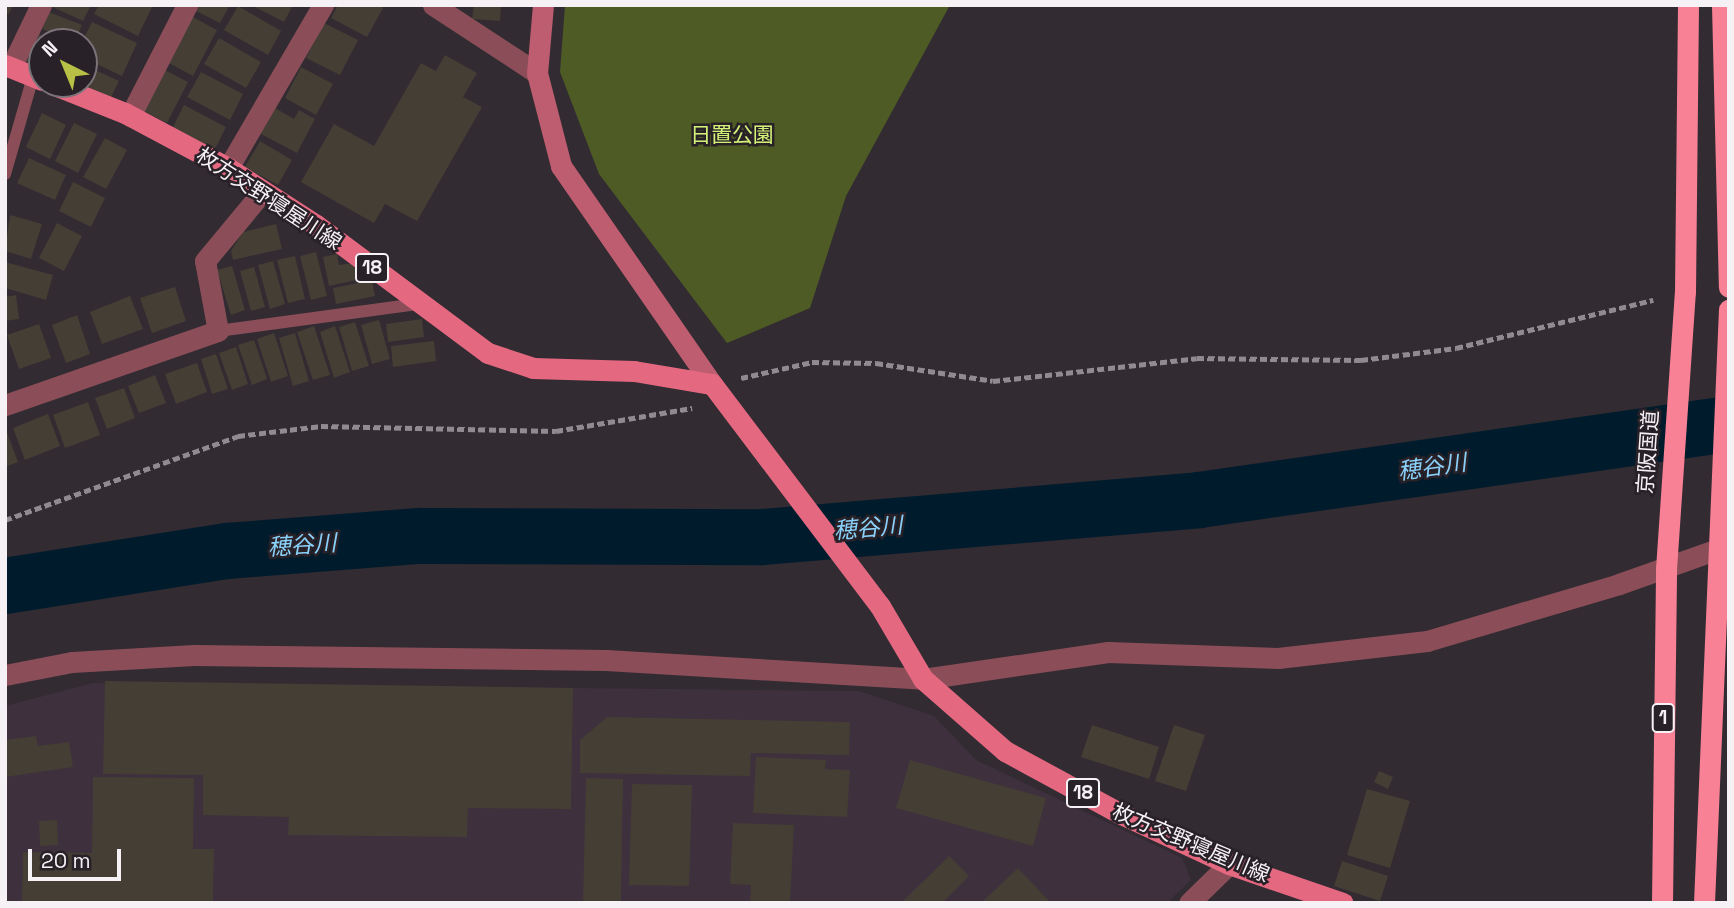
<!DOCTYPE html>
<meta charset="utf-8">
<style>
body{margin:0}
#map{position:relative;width:1734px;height:908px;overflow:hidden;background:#322b32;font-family:"Space Grotesk","Noto Sans JP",sans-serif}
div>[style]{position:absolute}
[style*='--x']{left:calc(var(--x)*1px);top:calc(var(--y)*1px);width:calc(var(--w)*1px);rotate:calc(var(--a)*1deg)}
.industrial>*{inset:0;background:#3e303d}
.green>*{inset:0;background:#4e5b25}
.river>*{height:56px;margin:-28px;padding:0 28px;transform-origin:28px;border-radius:28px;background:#001c2c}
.building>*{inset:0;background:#443e35}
.path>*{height:4.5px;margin-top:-2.25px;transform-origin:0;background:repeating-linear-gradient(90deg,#918b91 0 7px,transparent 0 10.5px)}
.lane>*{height:12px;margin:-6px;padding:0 6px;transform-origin:6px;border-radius:6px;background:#8b4e58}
.street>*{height:21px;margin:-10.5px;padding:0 10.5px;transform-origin:10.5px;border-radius:10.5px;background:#8b4e58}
.secondary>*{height:21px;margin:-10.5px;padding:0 10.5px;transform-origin:10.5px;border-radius:10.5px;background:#be5d6f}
.primary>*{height:21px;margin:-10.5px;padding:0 10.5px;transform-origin:10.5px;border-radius:10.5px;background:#e56881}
.highway>*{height:21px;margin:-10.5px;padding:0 10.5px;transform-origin:10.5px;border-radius:10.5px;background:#f88196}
span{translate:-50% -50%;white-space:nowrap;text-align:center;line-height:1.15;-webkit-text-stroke:5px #282128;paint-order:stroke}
.shield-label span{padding:2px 5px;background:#282128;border:2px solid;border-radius:5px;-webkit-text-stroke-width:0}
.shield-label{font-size:19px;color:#f5f1f5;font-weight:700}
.park-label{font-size:21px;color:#d3f277}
.street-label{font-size:21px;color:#f5f1f5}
.water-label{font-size:23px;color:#8ad1fa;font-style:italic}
.frame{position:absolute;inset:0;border:7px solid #f5f1f5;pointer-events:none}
.north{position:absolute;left:28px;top:28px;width:70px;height:70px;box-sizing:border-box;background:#282128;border:2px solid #7a747a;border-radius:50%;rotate:317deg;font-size:19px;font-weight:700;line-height:28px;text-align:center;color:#f5f1f5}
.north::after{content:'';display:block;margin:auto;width:24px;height:32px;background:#b9c046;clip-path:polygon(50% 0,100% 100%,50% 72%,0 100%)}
.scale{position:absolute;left:28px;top:849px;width:93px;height:32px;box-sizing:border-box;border:4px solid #f5f1f5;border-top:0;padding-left:9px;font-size:21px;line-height:24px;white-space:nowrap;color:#f5f1f5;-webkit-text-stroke:5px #282128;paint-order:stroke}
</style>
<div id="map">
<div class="industrial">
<i style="clip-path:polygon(93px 683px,859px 691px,934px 716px,976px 760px,1182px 858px,1191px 880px,1167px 903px,5px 903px,5px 706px)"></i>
</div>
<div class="green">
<i style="clip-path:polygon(565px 5px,950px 5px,846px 196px,810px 308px,727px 343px,599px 174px,560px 72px)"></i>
</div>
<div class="river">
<i style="--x:5;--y:586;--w:225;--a:-9"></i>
<i style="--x:227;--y:551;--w:193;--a:-4.5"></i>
<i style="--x:419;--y:536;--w:343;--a:0.2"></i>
<i style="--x:762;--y:537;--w:439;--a:-4.8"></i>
<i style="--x:1199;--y:500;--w:535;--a:-8.16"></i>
</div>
<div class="building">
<i style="clip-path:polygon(5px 5px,13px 5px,9px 14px,5px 12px)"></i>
<i style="clip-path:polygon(48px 5px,87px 5px,90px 7px,83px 21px)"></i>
<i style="clip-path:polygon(99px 5px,153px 5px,138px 36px,94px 14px)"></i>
<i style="clip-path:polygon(197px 5px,230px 5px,220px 23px,194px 10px)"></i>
<i style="clip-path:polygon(251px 5px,293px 5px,284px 22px)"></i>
<i style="clip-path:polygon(338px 5px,378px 5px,383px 8px,367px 37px,331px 18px)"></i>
<i style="clip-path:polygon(474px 5px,501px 5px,500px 21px,472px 19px)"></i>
<i style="clip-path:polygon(238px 6px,281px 31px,268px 55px,224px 30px)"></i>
<i style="clip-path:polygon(49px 12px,82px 25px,74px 42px,42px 29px)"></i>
<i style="clip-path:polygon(191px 16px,217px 30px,193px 76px,167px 62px)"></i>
<i style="clip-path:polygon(92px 22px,137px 43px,122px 76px,84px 58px,82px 42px)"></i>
<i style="clip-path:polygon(324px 23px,358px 40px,340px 75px,306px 58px)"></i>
<i style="clip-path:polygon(37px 33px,51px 40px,42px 42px,38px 68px,24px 61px)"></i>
<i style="clip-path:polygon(219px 38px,261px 62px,246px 88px,204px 64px)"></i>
<i style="clip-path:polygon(445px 55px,477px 73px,463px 97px,482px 107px,417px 221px,385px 204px,374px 223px,301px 182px,334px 124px,374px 146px,421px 63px,436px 71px)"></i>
<i style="clip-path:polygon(84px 65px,119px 81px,110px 99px,77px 84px,84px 84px)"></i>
<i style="clip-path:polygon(301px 67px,333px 84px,316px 115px,285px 98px)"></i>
<i style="clip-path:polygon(163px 69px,188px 82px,167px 123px,142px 110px)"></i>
<i style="clip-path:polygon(201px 72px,243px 94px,230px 120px,187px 97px)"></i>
<i style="clip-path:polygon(184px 105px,226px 127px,214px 151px,172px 129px)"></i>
<i style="clip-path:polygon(275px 108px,294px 119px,299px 110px,315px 119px,297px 153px,261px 134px)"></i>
<i style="clip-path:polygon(42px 113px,66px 125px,50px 159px,26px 147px)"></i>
<i style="clip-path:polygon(74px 123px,97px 134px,78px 173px,55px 161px)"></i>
<i style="clip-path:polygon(105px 138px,127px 150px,106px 189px,83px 177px)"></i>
<i style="clip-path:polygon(260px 141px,292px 160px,278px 185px,245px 167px)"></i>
<i style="clip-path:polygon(29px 158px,66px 175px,55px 200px,17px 183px)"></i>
<i style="clip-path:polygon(73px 182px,105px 198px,91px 227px,59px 211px)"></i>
<i style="clip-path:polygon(10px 215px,42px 224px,31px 259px,5px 251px)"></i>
<i style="clip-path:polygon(57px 223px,82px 236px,64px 271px,39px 258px)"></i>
<i style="clip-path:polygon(276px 224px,282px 249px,233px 260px,231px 251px,243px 232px)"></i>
<i style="clip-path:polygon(316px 252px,327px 296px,311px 300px,300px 256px)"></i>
<i style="clip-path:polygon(337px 254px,339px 265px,354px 263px,357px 280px,329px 286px,323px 257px)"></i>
<i style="clip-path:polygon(295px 256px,305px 299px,288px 303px,277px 260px)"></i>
<i style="clip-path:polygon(273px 261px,285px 304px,270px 309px,258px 265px)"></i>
<i style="clip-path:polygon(5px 262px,53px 275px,46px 300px,5px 288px)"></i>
<i style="clip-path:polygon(232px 266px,245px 310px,231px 315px,217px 270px)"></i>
<i style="clip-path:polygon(254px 267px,265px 307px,251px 311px,240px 271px)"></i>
<i style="clip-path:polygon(372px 280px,375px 296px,336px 304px,333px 288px)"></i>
<i style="clip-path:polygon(175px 287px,186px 321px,152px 333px,140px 298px)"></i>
<i style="clip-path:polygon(16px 295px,19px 319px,5px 321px,5px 297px)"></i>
<i style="clip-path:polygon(130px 296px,143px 329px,102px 344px,90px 312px)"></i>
<i style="clip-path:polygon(77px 315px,90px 354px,66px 363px,52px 325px)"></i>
<i style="clip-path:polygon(422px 319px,424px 337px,388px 342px,386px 324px)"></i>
<i style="clip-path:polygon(379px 320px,390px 359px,372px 364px,361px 325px)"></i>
<i style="clip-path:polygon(355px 322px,369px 366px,352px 371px,339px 327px)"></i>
<i style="clip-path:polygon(39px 324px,51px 358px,19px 369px,7px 335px)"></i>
<i style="clip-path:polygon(314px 326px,330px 375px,313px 380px,297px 332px)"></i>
<i style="clip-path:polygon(335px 326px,350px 372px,334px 378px,320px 332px)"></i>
<i style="clip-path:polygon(274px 333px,288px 376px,271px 382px,257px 339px)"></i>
<i style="clip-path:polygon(295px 333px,309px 381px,293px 386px,279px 338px)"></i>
<i style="clip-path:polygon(254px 340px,267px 379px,252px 385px,238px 345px)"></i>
<i style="clip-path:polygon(434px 341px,436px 361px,393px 367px,391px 346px)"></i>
<i style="clip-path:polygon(236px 347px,248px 384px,232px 390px,219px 353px)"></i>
<i style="clip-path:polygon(216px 354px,228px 389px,212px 394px,201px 359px)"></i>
<i style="clip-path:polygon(197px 363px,207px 392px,176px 404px,165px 374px)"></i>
<i style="clip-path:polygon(155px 375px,166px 403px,139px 413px,128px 386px)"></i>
<i style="clip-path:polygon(124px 388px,135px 418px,107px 429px,95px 398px)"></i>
<i style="clip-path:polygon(88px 402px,100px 435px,65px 448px,53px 415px)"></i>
<i style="clip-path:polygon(48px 414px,60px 446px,25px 460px,13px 428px)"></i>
<i style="clip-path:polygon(5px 427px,18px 462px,5px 467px)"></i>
<i style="clip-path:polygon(105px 681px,573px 688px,571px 809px,468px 808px,467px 837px,288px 835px,289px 817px,203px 815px,203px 775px,103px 774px)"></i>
<i style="clip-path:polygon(607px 717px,850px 722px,849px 755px,751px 753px,750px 776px,580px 773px,580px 740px)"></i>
<i style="clip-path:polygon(1092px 725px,1159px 747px,1149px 779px,1081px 757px)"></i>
<i style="clip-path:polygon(1174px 725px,1205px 735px,1186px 791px,1155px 781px)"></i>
<i style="clip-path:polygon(36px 736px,38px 746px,69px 742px,73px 767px,5px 777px,5px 740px)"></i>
<i style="clip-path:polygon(756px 757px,826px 760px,825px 769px,850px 770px,847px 817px,753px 813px)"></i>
<i style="clip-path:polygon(910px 760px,1046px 798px,1033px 846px,896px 808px)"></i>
<i style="clip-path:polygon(1379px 771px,1393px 777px,1388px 789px,1374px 782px)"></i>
<i style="clip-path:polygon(93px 777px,194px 778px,193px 849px,214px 849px,213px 903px,22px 903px,23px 852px,92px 853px)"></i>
<i style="clip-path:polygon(586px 778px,623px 779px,621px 903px,583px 903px)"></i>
<i style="clip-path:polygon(632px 784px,692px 785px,689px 886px,629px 885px)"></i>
<i style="clip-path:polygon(1367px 789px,1410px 801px,1390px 868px,1347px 855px)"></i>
<i style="clip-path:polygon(57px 820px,58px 845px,40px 846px,39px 821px)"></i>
<i style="clip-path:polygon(733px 823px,794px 825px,790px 903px,750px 903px,751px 885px,730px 884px)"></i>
<i style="clip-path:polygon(949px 856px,969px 876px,942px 903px,901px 903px)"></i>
<i style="clip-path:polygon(1342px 861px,1388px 876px,1380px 901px,1334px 886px)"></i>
<i style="clip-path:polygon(1018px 868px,1051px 903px,981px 903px)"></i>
</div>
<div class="path">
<i style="--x:741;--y:378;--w:73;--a:-12.7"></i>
<i style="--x:812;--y:362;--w:64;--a:0.9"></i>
<i style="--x:876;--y:363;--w:118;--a:8.7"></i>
<i style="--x:993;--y:381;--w:205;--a:-6.4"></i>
<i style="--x:1197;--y:358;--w:164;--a:0.7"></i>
<i style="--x:1361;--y:360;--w:96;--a:-7.2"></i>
<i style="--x:1456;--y:348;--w:203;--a:-13.7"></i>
<i style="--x:5;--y:520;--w:248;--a:-19.8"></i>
<i style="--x:238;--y:436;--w:84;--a:-6.9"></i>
<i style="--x:321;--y:426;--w:235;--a:1.2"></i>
<i style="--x:556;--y:431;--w:138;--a:-9.6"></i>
</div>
<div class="lane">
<i style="--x:5;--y:174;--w:101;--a:-73.9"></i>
<i style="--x:218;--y:331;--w:203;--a:-7.7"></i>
</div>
<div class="street">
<i style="--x:433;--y:5;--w:124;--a:33.2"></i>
<i style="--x:11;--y:67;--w:69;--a:-64.2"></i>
<i style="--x:130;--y:116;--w:125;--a:-62.8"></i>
<i style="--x:228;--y:168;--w:189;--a:-59.8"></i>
<i style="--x:5;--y:405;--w:225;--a:-19.2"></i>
<i style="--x:218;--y:331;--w:71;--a:-100.5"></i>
<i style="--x:205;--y:261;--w:91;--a:-50.4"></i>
<i style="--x:5;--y:675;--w:68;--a:-11"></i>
<i style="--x:72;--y:662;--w:122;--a:-3.3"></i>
<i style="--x:194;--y:655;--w:412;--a:0.7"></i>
<i style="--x:606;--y:660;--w:318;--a:3.4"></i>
<i style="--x:923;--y:679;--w:187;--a:-8.3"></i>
<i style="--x:1108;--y:652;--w:170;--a:2"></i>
<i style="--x:1278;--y:658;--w:150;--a:-6.5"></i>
<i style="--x:1427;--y:641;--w:200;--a:-16.5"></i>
<i style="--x:1619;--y:584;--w:117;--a:-19.5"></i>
<i style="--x:1189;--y:903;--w:56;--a:-44.3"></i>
</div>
<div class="secondary">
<i style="--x:543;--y:5;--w:68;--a:95"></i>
<i style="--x:537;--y:73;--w:96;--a:75.5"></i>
<i style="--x:561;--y:166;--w:265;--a:55.3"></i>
</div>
<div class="primary">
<i style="--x:5;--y:65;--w:40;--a:22"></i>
<i style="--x:52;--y:84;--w:79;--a:21.7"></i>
<i style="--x:125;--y:113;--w:117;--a:28.1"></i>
<i style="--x:228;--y:168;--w:105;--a:32.9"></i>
<i style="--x:316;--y:225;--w:214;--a:36.7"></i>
<i style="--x:488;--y:353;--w:47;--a:18.4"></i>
<i style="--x:533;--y:368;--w:101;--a:1.7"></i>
<i style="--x:634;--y:371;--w:79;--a:9.5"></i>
<i style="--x:712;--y:384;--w:278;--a:52.9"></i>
<i style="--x:880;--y:606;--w:85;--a:59.5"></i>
<i style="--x:923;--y:679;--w:109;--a:41.3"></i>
<i style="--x:1005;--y:751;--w:130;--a:28.5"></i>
<i style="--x:1119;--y:813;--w:121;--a:24.9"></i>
<i style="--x:1229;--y:864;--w:120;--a:18.9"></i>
</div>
<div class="highway">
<i style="--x:1722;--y:5;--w:282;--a:88.6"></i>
<i style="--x:1662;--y:903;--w:334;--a:-89.3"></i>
<i style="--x:1666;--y:569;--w:278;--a:-86.1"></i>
<i style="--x:1685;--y:292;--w:287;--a:-89.4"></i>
<i style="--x:1704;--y:903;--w:594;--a:-87.59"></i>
</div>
<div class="shield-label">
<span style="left:372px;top:268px">18</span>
<span style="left:1663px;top:718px">1</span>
<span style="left:1083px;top:793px">18</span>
</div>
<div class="park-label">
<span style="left:732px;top:135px">日置公園</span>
</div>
<div class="street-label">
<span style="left:269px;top:199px;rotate:33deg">枚方交野寝屋川線</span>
<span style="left:1648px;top:452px;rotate:-86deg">京阪国道</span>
<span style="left:1191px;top:843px;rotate:23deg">枚方交野寝屋川線</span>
</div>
<div class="water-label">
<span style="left:1432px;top:467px;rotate:-8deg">穂谷川</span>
<span style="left:868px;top:528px;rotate:-5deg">穂谷川</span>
<span style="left:302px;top:545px;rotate:-4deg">穂谷川</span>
</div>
<div class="frame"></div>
<div class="north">N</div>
<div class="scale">20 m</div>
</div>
